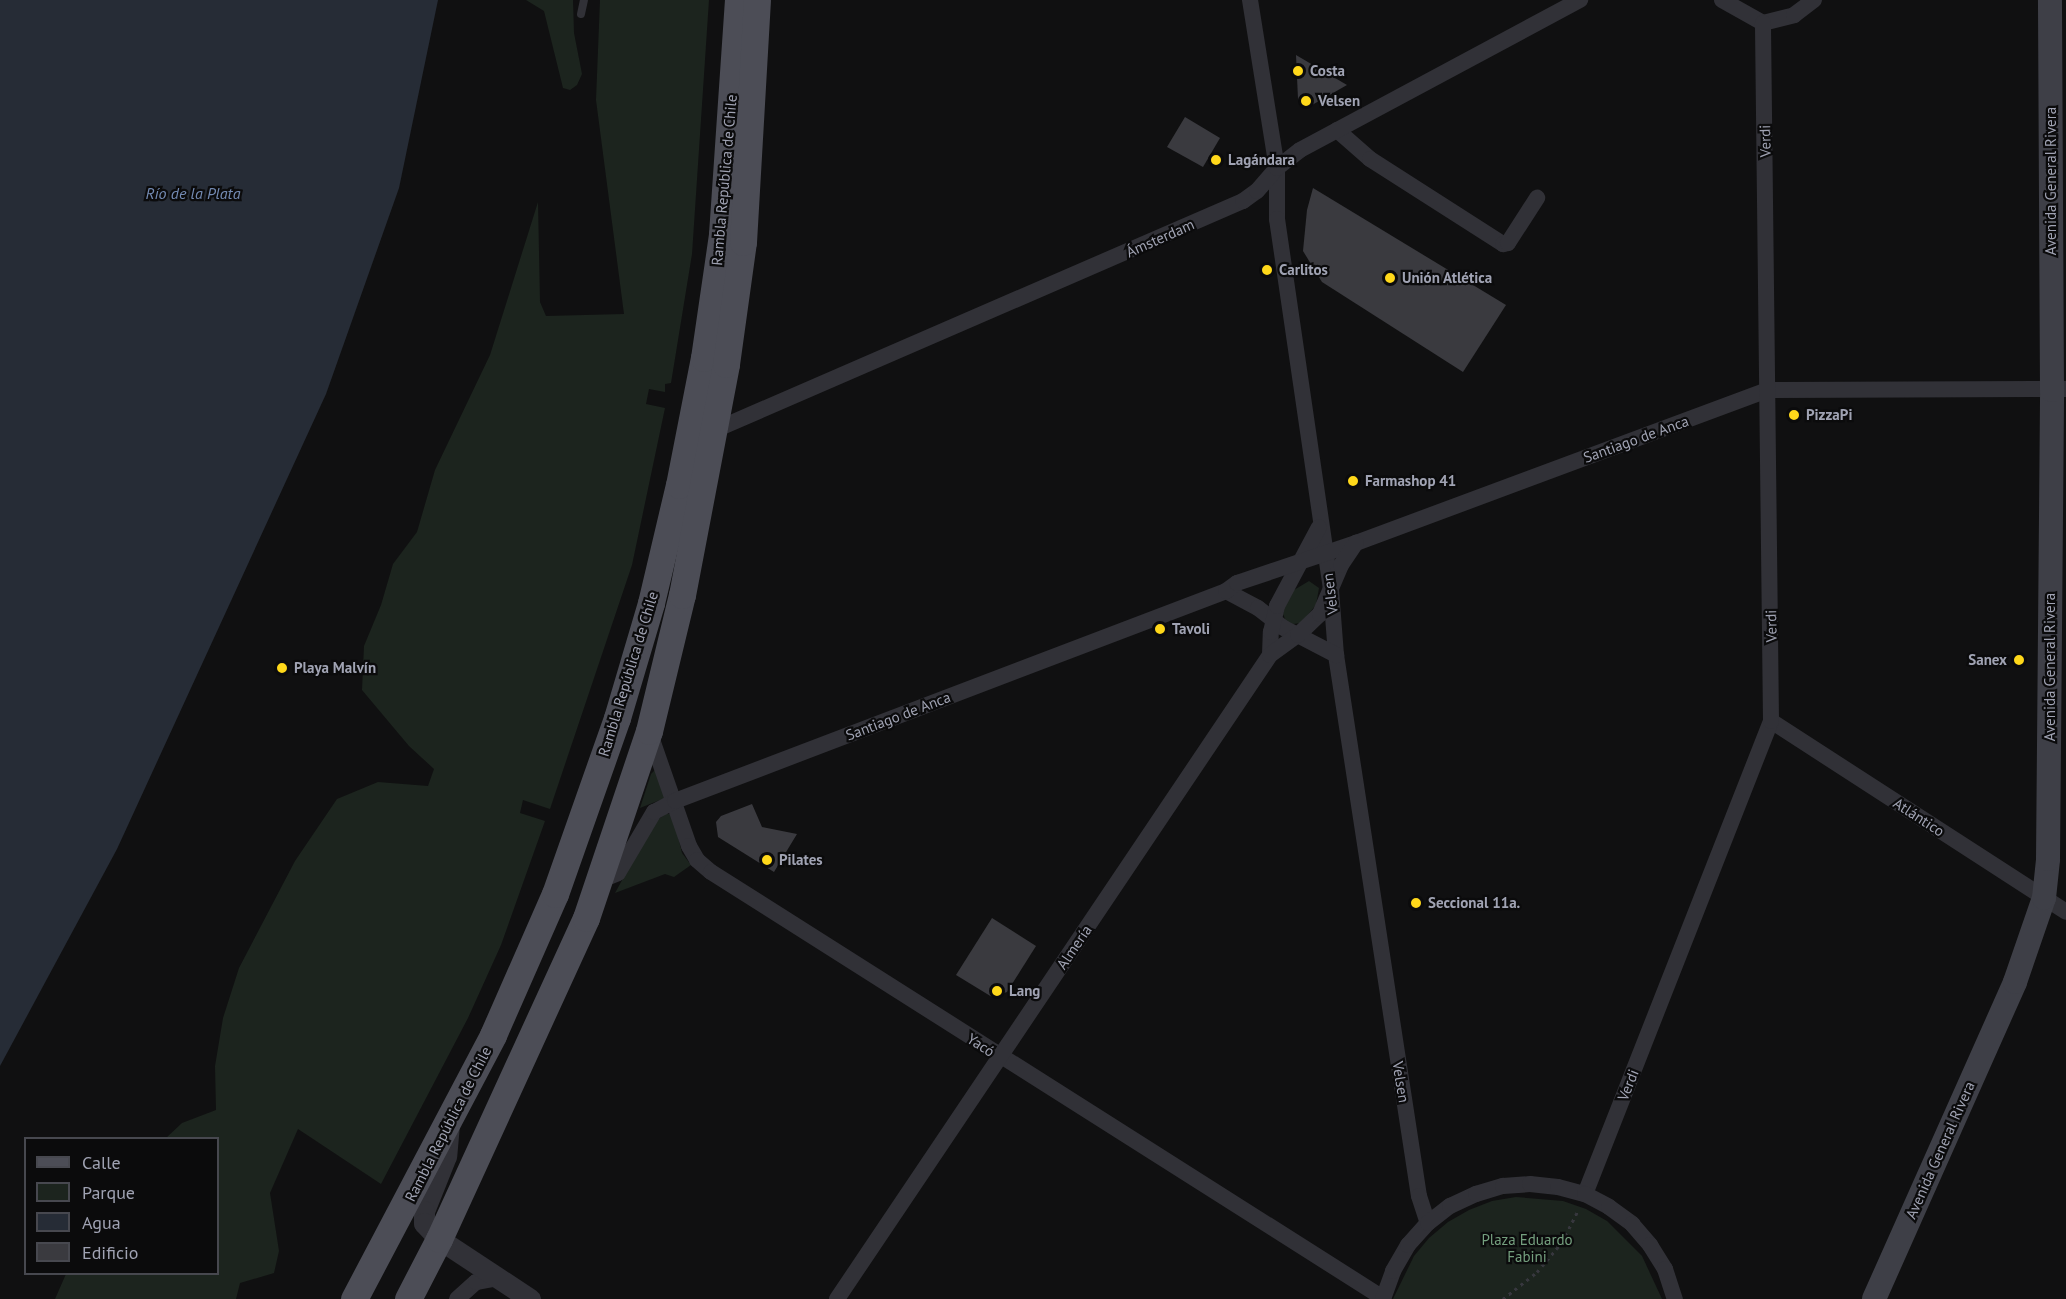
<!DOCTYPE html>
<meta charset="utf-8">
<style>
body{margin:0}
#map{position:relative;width:2066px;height:1299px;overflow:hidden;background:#101011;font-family:"PT Sans",sans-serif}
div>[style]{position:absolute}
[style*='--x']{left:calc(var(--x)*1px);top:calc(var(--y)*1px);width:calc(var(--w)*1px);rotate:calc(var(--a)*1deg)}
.green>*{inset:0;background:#1c241e}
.water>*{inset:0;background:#262c36}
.building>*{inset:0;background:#3a3a3f}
.path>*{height:3px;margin-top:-1.5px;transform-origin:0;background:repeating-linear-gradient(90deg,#37373e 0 3px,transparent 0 7.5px)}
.service>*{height:8px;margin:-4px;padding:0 4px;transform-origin:4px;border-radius:4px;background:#313137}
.minor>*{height:16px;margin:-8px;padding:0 8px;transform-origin:8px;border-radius:8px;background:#313137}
.tertiary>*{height:21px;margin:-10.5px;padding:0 10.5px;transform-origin:10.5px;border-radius:10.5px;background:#313137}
.secondary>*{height:24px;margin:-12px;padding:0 12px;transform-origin:12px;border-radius:12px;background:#3e3f47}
.primary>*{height:27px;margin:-13.5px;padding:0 13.5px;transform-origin:13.5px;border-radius:13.5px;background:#4c4d56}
.dots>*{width:16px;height:16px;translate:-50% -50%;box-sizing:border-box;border:3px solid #0b0b0c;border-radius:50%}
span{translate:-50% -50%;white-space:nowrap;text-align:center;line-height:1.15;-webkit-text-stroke:4.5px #0b0b0c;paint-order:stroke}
.poi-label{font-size:15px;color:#a0a3b3;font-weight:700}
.left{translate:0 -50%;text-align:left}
.right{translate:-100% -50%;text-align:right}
.street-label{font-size:15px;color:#a0a3b3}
.park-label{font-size:15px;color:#75a07f}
.water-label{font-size:16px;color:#738ab2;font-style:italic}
.legend{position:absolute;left:24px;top:1137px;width:195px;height:138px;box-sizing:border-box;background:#0b0b0c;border:2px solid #47484f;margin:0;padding:8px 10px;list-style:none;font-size:18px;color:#a0a3b3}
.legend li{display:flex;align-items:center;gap:12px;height:30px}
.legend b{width:30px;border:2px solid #47484f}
</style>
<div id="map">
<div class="green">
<i style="clip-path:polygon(526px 0,573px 0,574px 33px,582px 74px,577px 85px,570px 90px,563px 88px,544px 11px)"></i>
<i style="clip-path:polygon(600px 0,709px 0,692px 254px,671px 383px,665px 384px,665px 392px,649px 389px,646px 404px,665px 408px,632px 565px,550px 809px,523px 800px,520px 813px,545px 821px,501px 945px,468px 1018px,381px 1184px,298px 1129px,270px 1193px,279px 1251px,274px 1273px,240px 1283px,236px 1299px,55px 1299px,66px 1274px,218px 1274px,218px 1138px,166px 1138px,182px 1123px,216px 1110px,215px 1066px,223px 1018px,239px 968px,295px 861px,337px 799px,378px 782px,428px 786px,434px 769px,409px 746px,362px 690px,364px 646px,381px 605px,393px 564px,417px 532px,435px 470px,490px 355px,538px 202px,540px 302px,546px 316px,624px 314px,596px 100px)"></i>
<i style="clip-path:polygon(1309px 581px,1319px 588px,1316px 605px,1301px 623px,1293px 624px,1286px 621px,1283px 614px,1286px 601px,1294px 590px)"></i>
<i style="clip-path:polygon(655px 770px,665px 798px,640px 808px,651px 774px)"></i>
<i style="clip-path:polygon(666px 814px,670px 814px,674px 820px,682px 853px,691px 865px,674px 877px,665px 874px,615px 893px,654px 822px)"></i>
<i style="clip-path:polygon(1516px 1197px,1563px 1201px,1586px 1209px,1607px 1221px,1642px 1256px,1662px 1299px,1393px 1299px,1414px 1256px,1429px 1238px,1448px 1222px,1469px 1210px,1492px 1201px)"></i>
</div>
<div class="water">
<i style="clip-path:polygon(0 0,438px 0,399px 188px,326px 394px,117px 849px,0 1066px)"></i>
</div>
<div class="building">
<i style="clip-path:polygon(1296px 55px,1347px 85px,1312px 105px,1305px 105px,1298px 99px)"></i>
<i style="clip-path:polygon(1185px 117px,1220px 138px,1203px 167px,1167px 147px)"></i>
<i style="clip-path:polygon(1313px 188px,1506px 305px,1463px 372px,1322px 282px,1303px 251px,1307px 210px)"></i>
<i style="clip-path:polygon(752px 804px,762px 827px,797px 834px,774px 872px,718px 837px,716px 822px,721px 816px)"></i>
<i style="clip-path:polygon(992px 918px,1036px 946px,1007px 992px,992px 997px,956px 975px)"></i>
</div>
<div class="path">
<i style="--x:1503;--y:1299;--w:43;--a:-38.5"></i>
<i style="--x:1537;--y:1272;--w:39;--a:-50"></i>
<i style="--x:1562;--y:1242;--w:36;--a:-63"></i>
</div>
<div class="service">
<i style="--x:581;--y:14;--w:14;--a:-78"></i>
</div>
<div class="minor">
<i style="--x:1250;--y:0;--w:170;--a:80.9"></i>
<i style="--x:1277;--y:168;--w:51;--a:90"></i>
<i style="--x:1277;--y:219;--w:375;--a:81.7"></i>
<i style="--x:1331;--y:590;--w:65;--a:85.6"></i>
<i style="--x:1336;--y:655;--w:547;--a:81.28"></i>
<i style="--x:1419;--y:1196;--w:28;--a:72"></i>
<i style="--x:1722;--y:0;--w:47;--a:29.3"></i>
<i style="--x:1763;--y:23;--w:32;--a:-14"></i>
<i style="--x:1794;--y:15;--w:25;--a:-37"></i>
<i style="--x:1337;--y:130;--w:44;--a:41.3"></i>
<i style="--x:1370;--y:159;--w:158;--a:32.6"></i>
<i style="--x:1503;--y:244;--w:5;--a:-11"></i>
<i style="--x:1508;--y:243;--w:54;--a:-57.2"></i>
<i style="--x:715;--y:430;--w:576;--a:-23.45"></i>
<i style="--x:1243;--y:201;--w:17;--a:-36"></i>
<i style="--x:1257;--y:191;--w:30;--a:-49"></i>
<i style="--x:1277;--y:168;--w:29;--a:-38"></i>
<i style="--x:1300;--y:150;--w:318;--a:-28.2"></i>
<i style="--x:1226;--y:591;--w:36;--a:28"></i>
<i style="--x:1258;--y:608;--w:33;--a:38"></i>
<i style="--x:1284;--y:628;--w:59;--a:27.4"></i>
<i style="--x:1270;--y:655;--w:23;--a:-88"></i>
<i style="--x:1271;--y:632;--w:27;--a:-77"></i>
<i style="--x:1277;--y:606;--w:89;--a:-62"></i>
<i style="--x:1771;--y:721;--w:351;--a:32.9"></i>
<i style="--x:649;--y:731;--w:122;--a:70.8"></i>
<i style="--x:689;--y:846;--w:16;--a:60"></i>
<i style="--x:697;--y:860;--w:18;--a:41"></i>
<i style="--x:711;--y:872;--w:796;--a:32.37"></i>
<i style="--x:601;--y:880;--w:18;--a:-22"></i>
<i style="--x:618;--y:873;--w:71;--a:-59.5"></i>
<i style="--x:654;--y:812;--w:24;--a:-28"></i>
<i style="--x:675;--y:801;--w:590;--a:-20.86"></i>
<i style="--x:1226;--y:591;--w:14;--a:-36"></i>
<i style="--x:1237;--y:583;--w:126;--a:-18.6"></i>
<i style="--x:1356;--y:543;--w:439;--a:-20.4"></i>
<i style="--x:1768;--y:390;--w:298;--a:-0.2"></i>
<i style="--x:1585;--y:1194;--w:508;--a:-68.53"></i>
<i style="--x:1771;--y:721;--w:698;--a:-90.66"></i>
<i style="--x:457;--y:1299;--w:25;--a:-42"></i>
<i style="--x:476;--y:1282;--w:22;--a:-10"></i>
<i style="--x:837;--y:1299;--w:776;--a:-56.08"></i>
<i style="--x:1270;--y:655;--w:34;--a:-36"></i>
<i style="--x:1298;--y:635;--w:30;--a:-44"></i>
<i style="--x:1320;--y:614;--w:53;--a:-66.8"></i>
<i style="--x:1341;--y:565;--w:27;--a:-56"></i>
<i style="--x:1383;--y:1299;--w:30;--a:-70"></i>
<i style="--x:1393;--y:1271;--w:30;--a:-60"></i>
<i style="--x:1408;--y:1245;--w:30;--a:-48"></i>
<i style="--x:1428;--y:1223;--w:28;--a:-38"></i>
<i style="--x:1450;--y:1206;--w:29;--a:-25"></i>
<i style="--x:1476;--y:1194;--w:28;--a:-17"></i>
<i style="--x:1503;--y:1186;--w:27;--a:-4"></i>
<i style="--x:1530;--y:1184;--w:28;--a:6"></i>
<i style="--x:1558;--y:1187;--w:28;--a:15"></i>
<i style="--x:1585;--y:1194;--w:27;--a:28"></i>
<i style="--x:1609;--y:1207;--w:29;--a:36"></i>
<i style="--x:1632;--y:1224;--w:28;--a:49"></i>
<i style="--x:1650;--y:1245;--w:28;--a:58"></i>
<i style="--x:1665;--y:1269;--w:32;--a:72"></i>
</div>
<div class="tertiary">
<i style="--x:449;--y:1124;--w:32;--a:95"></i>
<i style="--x:446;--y:1156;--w:59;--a:111.8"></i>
<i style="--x:424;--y:1211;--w:12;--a:90"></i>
<i style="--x:424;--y:1223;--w:22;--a:47"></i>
<i style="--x:439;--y:1239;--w:109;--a:33.4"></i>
</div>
<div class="secondary">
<i style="--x:1874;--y:1299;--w:347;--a:-66"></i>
<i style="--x:2015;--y:982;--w:89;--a:-71"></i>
<i style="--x:2044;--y:898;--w:39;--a:-84"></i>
<i style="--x:2048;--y:859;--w:469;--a:-89.5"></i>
<i style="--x:2052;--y:390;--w:390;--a:-90.3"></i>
</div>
<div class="primary">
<i style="--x:354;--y:1299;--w:298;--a:-62.2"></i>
<i style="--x:493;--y:1035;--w:154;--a:-66.3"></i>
<i style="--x:555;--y:894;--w:187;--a:-70.6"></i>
<i style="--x:617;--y:718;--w:120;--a:-73.5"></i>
<i style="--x:651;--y:603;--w:121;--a:-76.7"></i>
<i style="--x:679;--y:485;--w:129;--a:-78.9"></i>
<i style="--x:704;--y:358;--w:125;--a:-81.7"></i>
<i style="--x:722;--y:234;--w:235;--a:-86.1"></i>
<i style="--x:408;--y:1299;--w:68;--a:-62.7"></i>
<i style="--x:439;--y:1239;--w:353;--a:-65.4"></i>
<i style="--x:586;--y:918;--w:197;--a:-71.4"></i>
<i style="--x:649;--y:731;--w:140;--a:-76.4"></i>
<i style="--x:682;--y:595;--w:235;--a:-79.2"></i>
<i style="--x:726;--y:364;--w:123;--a:-82.1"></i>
<i style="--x:743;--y:242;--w:242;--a:-86.7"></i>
</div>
<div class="dots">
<i style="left:1298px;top:71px;background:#ffd81a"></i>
<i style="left:1306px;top:101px;background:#ffd81a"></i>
<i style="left:1216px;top:160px;background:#ffd81a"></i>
<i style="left:1267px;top:270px;background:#ffd81a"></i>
<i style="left:1390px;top:278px;background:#ffd81a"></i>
<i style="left:1794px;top:415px;background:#ffd81a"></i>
<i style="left:1353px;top:481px;background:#ffd81a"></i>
<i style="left:1160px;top:629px;background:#ffd81a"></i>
<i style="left:2019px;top:660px;background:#ffd81a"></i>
<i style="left:282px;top:668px;background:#ffd81a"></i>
<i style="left:767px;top:860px;background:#ffd81a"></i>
<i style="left:1416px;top:903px;background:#ffd81a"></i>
<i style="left:997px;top:991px;background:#ffd81a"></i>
</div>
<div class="poi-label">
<span class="left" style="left:1310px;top:71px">Costa</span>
<span class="left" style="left:1318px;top:101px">Velsen</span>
<span class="left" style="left:1228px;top:160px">Lagándara</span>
<span class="left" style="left:1279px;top:270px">Carlitos</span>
<span class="left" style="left:1402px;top:278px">Unión Atlética</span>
<span class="left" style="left:1806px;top:415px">PizzaPi</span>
<span class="left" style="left:1365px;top:481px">Farmashop 41</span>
<span class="left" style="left:1172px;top:629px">Tavoli</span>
<span class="right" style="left:2007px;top:660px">Sanex</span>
<span class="left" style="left:294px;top:668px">Playa Malvín</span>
<span class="left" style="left:779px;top:860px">Pilates</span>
<span class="left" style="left:1428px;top:903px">Seccional 11a.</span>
<span class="left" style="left:1009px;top:991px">Lang</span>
</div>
<div class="street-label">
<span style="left:1765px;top:141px;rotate:-91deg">Verdi</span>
<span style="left:724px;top:180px;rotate:-85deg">Rambla República de Chile</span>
<span style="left:2051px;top:181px;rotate:-90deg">Avenida General Rivera</span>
<span style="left:1160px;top:238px;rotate:-24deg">Ámsterdam</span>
<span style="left:1636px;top:439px;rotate:-20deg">Santiago de Anca</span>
<span style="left:1330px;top:594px;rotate:-97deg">Velsen</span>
<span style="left:1771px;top:626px;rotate:-91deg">Verdi</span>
<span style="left:2050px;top:667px;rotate:-90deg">Avenida General Rivera</span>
<span style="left:628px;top:674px;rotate:-73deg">Rambla República de Chile</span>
<span style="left:898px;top:716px;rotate:-21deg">Santiago de Anca</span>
<span style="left:1919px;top:817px;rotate:33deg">Atlántico</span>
<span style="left:1074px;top:947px;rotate:-56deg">Almería</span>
<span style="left:981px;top:1045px;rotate:33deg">Yacó</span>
<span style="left:1401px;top:1082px;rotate:81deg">Velsen</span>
<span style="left:1628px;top:1085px;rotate:-68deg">Verdi</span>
<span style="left:448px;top:1124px;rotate:-63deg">Rambla República de Chile</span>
<span style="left:1940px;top:1150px;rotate:-66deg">Avenida General Rivera</span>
</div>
<div class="park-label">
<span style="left:1527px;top:1248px">Plaza Eduardo<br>Fabini</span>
</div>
<div class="water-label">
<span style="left:193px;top:193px">Río de la Plata</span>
</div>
<ul class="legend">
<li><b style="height:8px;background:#4c4d56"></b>Calle</li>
<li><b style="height:16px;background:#1c241e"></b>Parque</li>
<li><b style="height:16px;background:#262c36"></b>Agua</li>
<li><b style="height:16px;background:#3a3a3f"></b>Edificio</li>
</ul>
</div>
